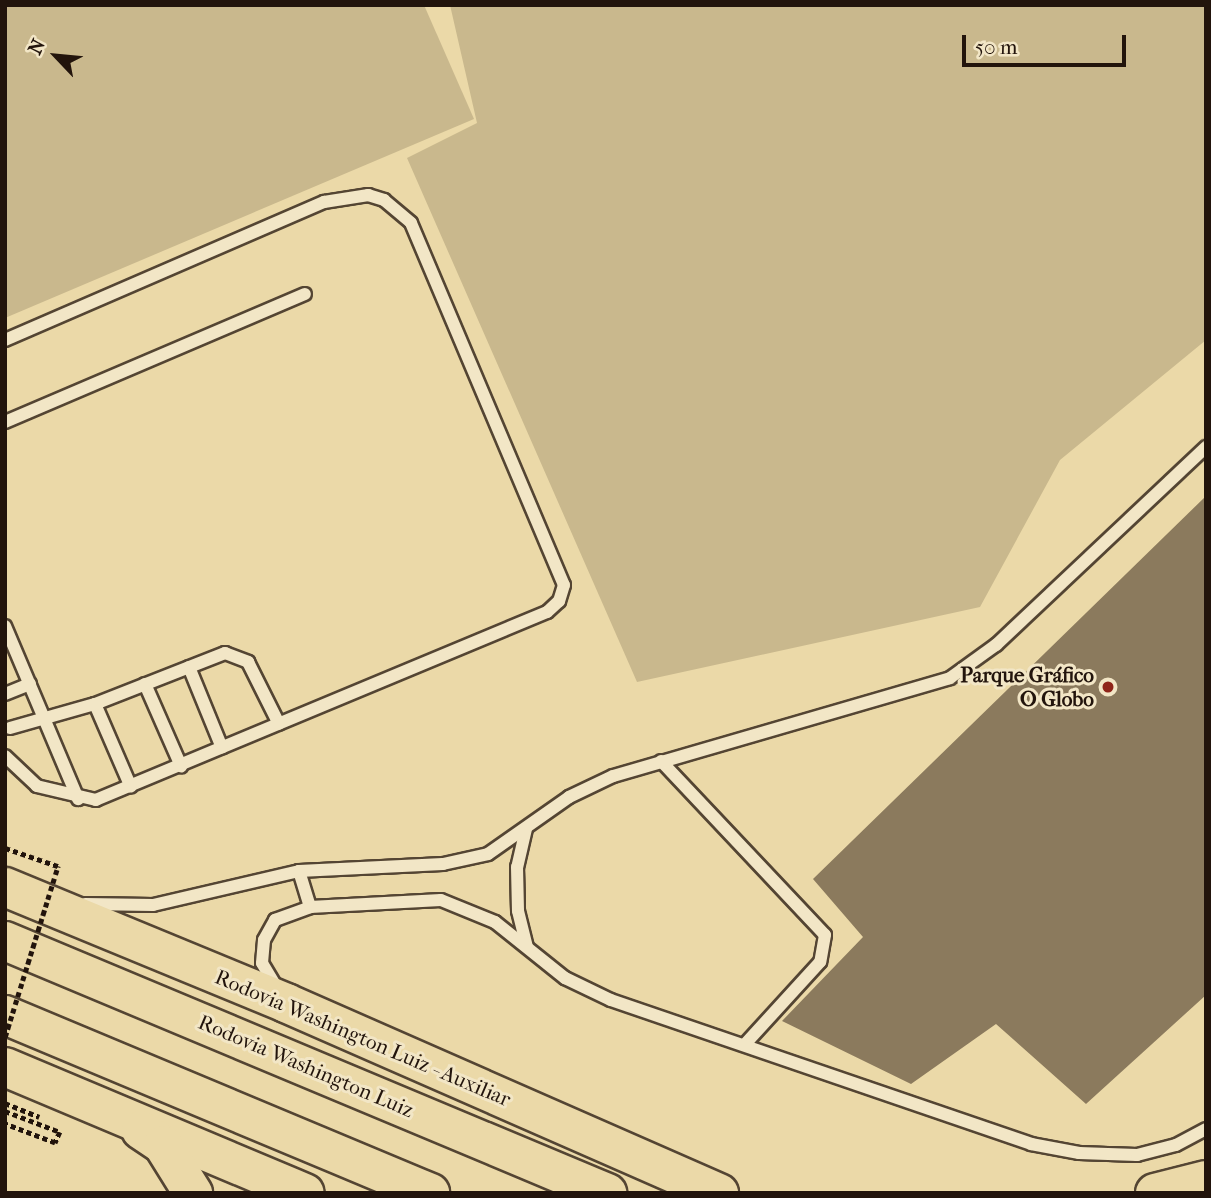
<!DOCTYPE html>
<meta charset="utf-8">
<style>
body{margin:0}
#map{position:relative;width:1211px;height:1198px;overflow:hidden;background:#ebd9a8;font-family:"IM FELL French Canon",serif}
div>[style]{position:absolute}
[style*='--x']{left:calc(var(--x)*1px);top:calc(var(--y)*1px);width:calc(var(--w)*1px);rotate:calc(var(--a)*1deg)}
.green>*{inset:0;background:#c9b88d}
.building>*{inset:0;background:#8b7a5d}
.path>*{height:4.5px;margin-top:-2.25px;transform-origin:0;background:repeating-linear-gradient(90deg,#22140c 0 5px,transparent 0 8.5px)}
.roads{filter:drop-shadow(2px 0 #544533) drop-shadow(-2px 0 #544533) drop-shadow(0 2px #544533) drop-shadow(0 -2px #544533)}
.lane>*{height:12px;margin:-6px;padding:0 6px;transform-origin:6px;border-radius:6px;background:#f2e6c6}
.highway>*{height:38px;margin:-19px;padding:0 19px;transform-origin:19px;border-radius:19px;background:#ebd9a8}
.path-bridge>*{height:4.5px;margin-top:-2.25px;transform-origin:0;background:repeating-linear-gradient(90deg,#22140c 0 5px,transparent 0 8.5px)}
.dots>*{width:19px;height:19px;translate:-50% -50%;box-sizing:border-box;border:4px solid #f2e6c6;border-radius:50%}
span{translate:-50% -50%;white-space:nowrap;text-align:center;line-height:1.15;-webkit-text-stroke:6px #f2e6c6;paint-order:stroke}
.poi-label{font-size:21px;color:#22140c;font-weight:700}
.right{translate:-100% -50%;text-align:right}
.street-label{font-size:21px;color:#22140c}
.frame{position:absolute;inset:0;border:7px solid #22140c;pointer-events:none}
.north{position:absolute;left:21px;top:21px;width:70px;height:70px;-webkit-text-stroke:5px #f2e6c6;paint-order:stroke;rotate:296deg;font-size:19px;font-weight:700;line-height:28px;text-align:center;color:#22140c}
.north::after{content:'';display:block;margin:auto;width:24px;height:32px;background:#22140c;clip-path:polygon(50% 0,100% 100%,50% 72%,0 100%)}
.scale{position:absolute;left:962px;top:35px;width:164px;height:32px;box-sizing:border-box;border:4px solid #22140c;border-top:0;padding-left:9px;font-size:21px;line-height:24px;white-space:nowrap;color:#22140c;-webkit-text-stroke:5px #f2e6c6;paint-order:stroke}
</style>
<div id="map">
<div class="green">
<i style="clip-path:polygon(5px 5px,424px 5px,474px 119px,5px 318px)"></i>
<i style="clip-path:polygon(450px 5px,1206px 5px,1206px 340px,1060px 460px,980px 607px,637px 682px,407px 158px,477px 123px)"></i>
</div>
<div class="building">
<i style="clip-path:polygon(1206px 496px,1206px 995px,1086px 1104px,996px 1024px,911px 1084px,782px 1021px,863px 937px,813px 879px)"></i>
</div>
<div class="path">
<i style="--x:5;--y:848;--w:56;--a:18.8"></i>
<i style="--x:5;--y:1103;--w:37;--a:22"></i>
<i style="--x:5;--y:1111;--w:59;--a:20.9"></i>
<i style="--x:60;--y:1132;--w:12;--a:114"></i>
<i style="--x:55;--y:1143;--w:53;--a:-159.2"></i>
</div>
<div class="roads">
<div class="lane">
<i style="--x:5;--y:340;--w:348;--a:-23.4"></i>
<i style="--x:324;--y:202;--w:45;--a:-9"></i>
<i style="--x:368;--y:195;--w:17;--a:17"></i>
<i style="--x:384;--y:200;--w:35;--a:40"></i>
<i style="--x:411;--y:223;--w:393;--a:67.1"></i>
<i style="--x:564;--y:585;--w:17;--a:107"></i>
<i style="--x:559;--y:601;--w:16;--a:137"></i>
<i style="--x:547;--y:612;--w:489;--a:157.4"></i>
<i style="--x:96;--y:800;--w:61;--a:-166.7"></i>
<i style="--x:37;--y:786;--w:44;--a:-136.8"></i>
<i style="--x:5;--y:422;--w:326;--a:-23.1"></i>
<i style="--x:5;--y:626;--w:188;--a:67.1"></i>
<i style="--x:189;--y:667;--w:87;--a:67.8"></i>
<i style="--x:145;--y:684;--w:90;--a:66.3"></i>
<i style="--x:5;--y:694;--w:27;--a:-22"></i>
<i style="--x:95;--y:704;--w:90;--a:66.6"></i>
<i style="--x:10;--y:728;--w:88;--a:-15.8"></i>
<i style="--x:95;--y:704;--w:140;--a:-21.4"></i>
<i style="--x:225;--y:653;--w:25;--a:21"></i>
<i style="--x:248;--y:662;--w:69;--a:63.4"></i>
<i style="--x:661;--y:761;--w:239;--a:46.7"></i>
<i style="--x:825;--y:935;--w:27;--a:100"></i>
<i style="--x:820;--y:962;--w:111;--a:132.4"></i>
<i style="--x:526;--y:829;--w:39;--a:103"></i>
<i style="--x:517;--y:867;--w:44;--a:88.7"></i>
<i style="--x:518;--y:911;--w:36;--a:76"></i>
<i style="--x:299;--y:871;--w:38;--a:73"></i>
<i style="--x:85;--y:904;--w:68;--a:0.8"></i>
<i style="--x:153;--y:905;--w:150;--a:-13.1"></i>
<i style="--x:299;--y:871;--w:144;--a:-2.8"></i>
<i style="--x:443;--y:864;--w:46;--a:-12.5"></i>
<i style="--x:488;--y:854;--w:99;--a:-35.1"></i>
<i style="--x:569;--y:797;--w:49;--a:-25.5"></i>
<i style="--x:613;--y:776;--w:351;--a:-16.2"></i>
<i style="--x:950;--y:678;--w:57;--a:-35.7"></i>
<i style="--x:996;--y:645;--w:289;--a:-43.3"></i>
<i style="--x:277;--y:988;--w:29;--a:-121"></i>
<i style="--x:262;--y:963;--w:23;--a:-85"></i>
<i style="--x:264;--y:940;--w:23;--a:-61"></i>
<i style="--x:275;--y:920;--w:37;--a:-20"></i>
<i style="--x:310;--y:907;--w:131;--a:-3.1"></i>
<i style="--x:441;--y:900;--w:58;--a:22.2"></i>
<i style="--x:495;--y:922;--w:90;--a:38.7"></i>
<i style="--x:565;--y:978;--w:51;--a:25.6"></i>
<i style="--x:611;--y:1000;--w:444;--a:18.9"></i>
<i style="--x:1031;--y:1144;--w:49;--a:10.6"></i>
<i style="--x:1079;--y:1153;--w:58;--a:2"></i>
<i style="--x:1137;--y:1155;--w:40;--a:-14.4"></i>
<i style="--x:1176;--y:1145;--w:34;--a:-28"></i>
</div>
<div class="highway">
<i style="--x:5;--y:887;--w:304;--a:22.4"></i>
<i style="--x:286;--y:1003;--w:473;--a:23.7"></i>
<i style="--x:5;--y:941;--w:653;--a:22.71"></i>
<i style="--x:5;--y:1015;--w:461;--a:22.7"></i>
<i style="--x:5;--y:1067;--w:325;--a:22.8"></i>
<i style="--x:141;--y:1130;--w:27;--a:34"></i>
<i style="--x:163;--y:1145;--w:57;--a:58"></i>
<i style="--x:1155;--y:1193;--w:53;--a:-14.3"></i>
</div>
</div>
<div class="path-bridge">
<i style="--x:5;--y:1037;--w:179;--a:-72.8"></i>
</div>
<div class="dots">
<i style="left:1108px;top:687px;background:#8f2418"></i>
</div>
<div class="poi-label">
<span class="right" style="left:1094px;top:687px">Parque Gráfico<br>O Globo</span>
</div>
<div class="street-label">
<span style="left:363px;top:1038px;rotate:23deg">Rodovia Washington Luiz - Auxiliar</span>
<span style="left:306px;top:1066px;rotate:23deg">Rodovia Washington Luiz</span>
</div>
<div class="frame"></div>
<div class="north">N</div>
<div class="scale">50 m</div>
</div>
